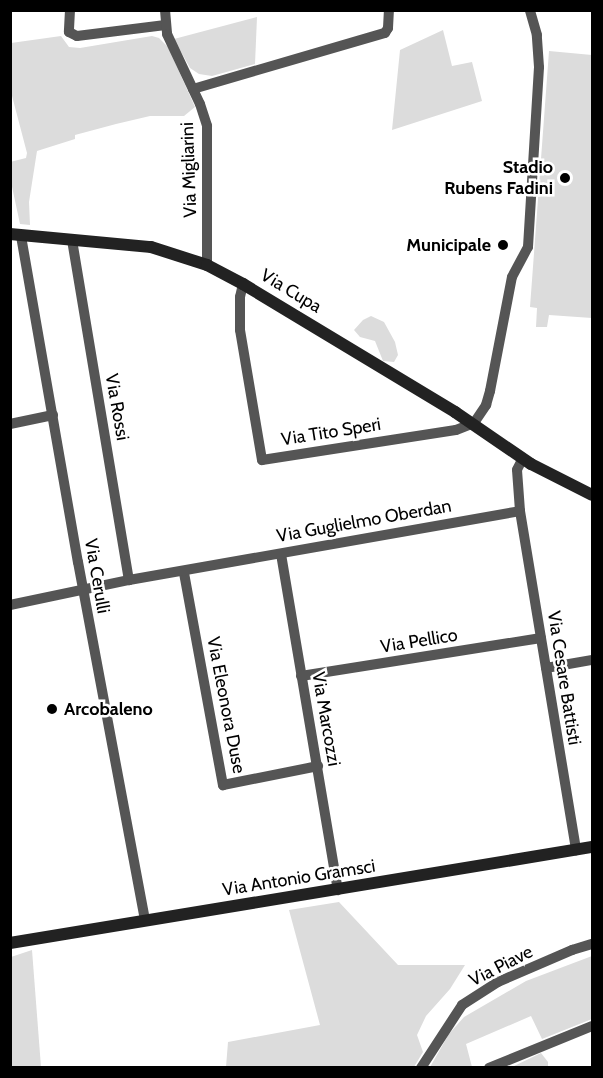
<!DOCTYPE html>
<style>
body{margin:0}
#map{position:relative;width:603px;height:1078px;overflow:hidden;background:#fff;font-family:Cabin,sans-serif}
div>[style]{position:absolute}
[style*='--x']{left:calc(var(--x)*1px);top:calc(var(--y)*1px);width:calc(var(--w)*1px);rotate:calc(var(--a)*1deg)}
.green>*{inset:0;background:#dcdcdc}
.street>*{height:10px;margin:-5px;padding:0 5px;transform-origin:5px;border-radius:5px;background:#555}
.secondary>*{height:12px;margin:-6px;padding:0 6px;transform-origin:6px;border-radius:6px;background:#222}
.dots>*{width:16px;height:16px;translate:-50% -50%;box-sizing:border-box;border:3px solid #fff;border-radius:50%}
span{translate:-50% -50%;white-space:nowrap;text-align:center;line-height:1.15;-webkit-text-stroke:5px #fff;paint-order:stroke}
.poi-label{font-size:18px;color:#000;font-weight:700}
.right{translate:-100% -50%;text-align:right}
.left{translate:0 -50%;text-align:left}
.street-label{font-size:18px;color:#000}
.frame{position:absolute;inset:0;border:12px solid #000;pointer-events:none}
</style>
<div id="map">
<div class="green">
<i style="clip-path:polygon(257px 17px,255px 64px,212px 76px,199px 74px,190px 68px,174px 39px)"></i>
<i style="clip-path:polygon(443px 30px,452px 66px,472px 62px,482px 101px,392px 130px,400px 50px)"></i>
<i style="clip-path:polygon(61px 36px,69px 47px,80px 48px,152px 36px,159px 38px,168px 47px,195px 107px,184px 116px,150px 116px,116px 124px,75px 135px,75px 139px,37px 151px,29px 202px,30px 225px,20px 224px,11px 182px,10px 162px,26px 158px,27px 153px,11px 92px,11px 43px)"></i>
<i style="clip-path:polygon(549px 51px,592px 55px,592px 318px,549px 315px,547px 327px,536px 327px,537px 308px,530px 307px)"></i>
<i style="clip-path:polygon(371px 316px,384px 322px,395px 342px,398px 355px,394px 362px,383px 361px,375px 341px,360px 337px,354px 330px,363px 320px)"></i>
<i style="clip-path:polygon(339px 902px,398px 965px,465px 965px,450px 989px,426px 1016px,417px 1035px,423px 1052px,414px 1067px,226px 1067px,228px 1042px,320px 1025px,289px 910px)"></i>
<i style="clip-path:polygon(32px 950px,41px 1067px,11px 1067px,11px 957px)"></i>
<i style="clip-path:polygon(592px 956px,592px 1019px,542px 1039px,531px 1016px,466px 1044px,472px 1067px,430px 1067px,449px 1034px,464px 1017px,526px 981px)"></i>
<i style="clip-path:polygon(541px 1053px,548px 1062px,548px 1067px,510px 1068px)"></i>
</div>
<div class="street">
<i style="--x:70;--y:10;--w:22;--a:93"></i>
<i style="--x:69;--y:32;--w:9;--a:27"></i>
<i style="--x:77;--y:36;--w:89;--a:-7.1"></i>
<i style="--x:165;--y:10;--w:24;--a:85"></i>
<i style="--x:167;--y:34;--w:77;--a:64.8"></i>
<i style="--x:200;--y:104;--w:23;--a:72"></i>
<i style="--x:207;--y:126;--w:139;--a:90"></i>
<i style="--x:193;--y:89;--w:200;--a:-16.3"></i>
<i style="--x:385;--y:33;--w:6;--a:-59"></i>
<i style="--x:388;--y:28;--w:18;--a:-87"></i>
<i style="--x:21;--y:236;--w:331;--a:80.1"></i>
<i style="--x:78;--y:562;--w:365;--a:79.4"></i>
<i style="--x:72;--y:240;--w:345;--a:80.5"></i>
<i style="--x:243;--y:284;--w:13;--a:103"></i>
<i style="--x:240;--y:297;--w:33;--a:90"></i>
<i style="--x:240;--y:330;--w:132;--a:80.4"></i>
<i style="--x:262;--y:460;--w:196;--a:-8.8"></i>
<i style="--x:456;--y:430;--w:19;--a:-21"></i>
<i style="--x:474;--y:423;--w:22;--a:-56"></i>
<i style="--x:486;--y:405;--w:15;--a:-74"></i>
<i style="--x:490;--y:391;--w:116;--a:-79.1"></i>
<i style="--x:512;--y:277;--w:34;--a:-62"></i>
<i style="--x:528;--y:247;--w:180;--a:-86.5"></i>
<i style="--x:539;--y:67;--w:32;--a:-94"></i>
<i style="--x:537;--y:35;--w:26;--a:-106"></i>
<i style="--x:10;--y:424;--w:44;--a:-11.8"></i>
<i style="--x:523;--y:458;--w:13;--a:117"></i>
<i style="--x:517;--y:470;--w:41;--a:85.8"></i>
<i style="--x:520;--y:511;--w:344;--a:80.6"></i>
<i style="--x:281;--y:554;--w:341;--a:80.4"></i>
<i style="--x:184;--y:573;--w:216;--a:79.6"></i>
<i style="--x:223;--y:785;--w:97;--a:-11.3"></i>
<i style="--x:10;--y:605;--w:122;--a:-11.9"></i>
<i style="--x:129;--y:580;--w:397;--a:-10"></i>
<i style="--x:546;--y:668;--w:47;--a:-9.9"></i>
<i style="--x:301;--y:676;--w:243;--a:-9"></i>
<i style="--x:421;--y:1068;--w:75;--a:-56.9"></i>
<i style="--x:462;--y:1005;--w:43;--a:-32.6"></i>
<i style="--x:498;--y:982;--w:81;--a:-23.4"></i>
<i style="--x:572;--y:950;--w:21;--a:-17"></i>
<i style="--x:489;--y:1068;--w:111;--a:-22.2"></i>
</div>
<div class="secondary">
<i style="--x:10;--y:234;--w:142;--a:5.3"></i>
<i style="--x:151;--y:247;--w:59;--a:17.8"></i>
<i style="--x:207;--y:265;--w:41;--a:27.8"></i>
<i style="--x:243;--y:284;--w:248;--a:31.1"></i>
<i style="--x:455;--y:412;--w:92;--a:34.4"></i>
<i style="--x:531;--y:464;--w:68;--a:26.9"></i>
<i style="--x:10;--y:943;--w:590;--a:-9.37"></i>
</div>
<div class="dots">
<i style="left:565px;top:178px;background:#000"></i>
<i style="left:503px;top:245px;background:#000"></i>
<i style="left:52px;top:709px;background:#000"></i>
</div>
<div class="poi-label">
<span class="right" style="left:553px;top:178px">Stadio<br>Rubens Fadini</span>
<span class="right" style="left:491px;top:245px">Municipale</span>
<span class="left" style="left:64px;top:709px">Arcobaleno</span>
</div>
<div class="street-label">
<span style="left:189px;top:170px;rotate:-92deg">Via Migliarini</span>
<span style="left:291px;top:291px;rotate:31deg">Via Cupa</span>
<span style="left:117px;top:407px;rotate:80deg">Via Rossi</span>
<span style="left:331px;top:432px;rotate:-9deg">Via Tito Speri</span>
<span style="left:364px;top:521px;rotate:-10deg">Via Guglielmo Oberdan</span>
<span style="left:97px;top:576px;rotate:80deg">Via Cerulli</span>
<span style="left:419px;top:641px;rotate:-9deg">Via Pellico</span>
<span style="left:564px;top:678px;rotate:81deg">Via Cesare Battisti</span>
<span style="left:226px;top:705px;rotate:79deg">Via Eleonora Duse</span>
<span style="left:326px;top:719px;rotate:80deg">Via Marcozzi</span>
<span style="left:299px;top:878px;rotate:-9deg">Via Antonio Gramsci</span>
<span style="left:501px;top:966px;rotate:-27deg">Via Piave</span>
</div>
<div class="frame"></div>
</div>
